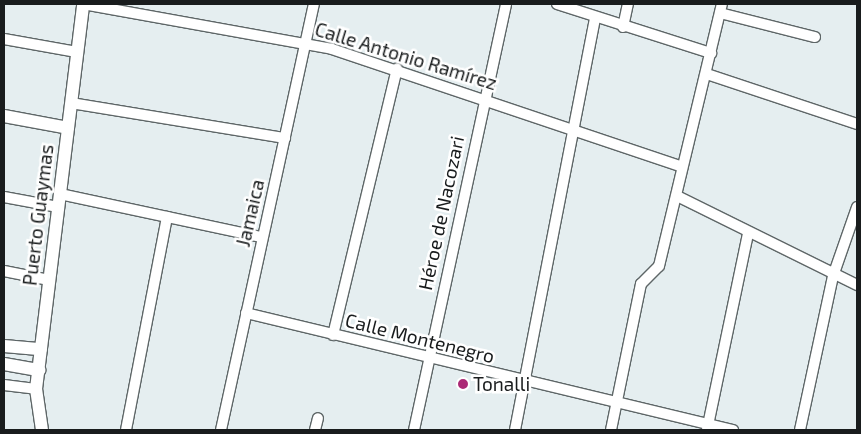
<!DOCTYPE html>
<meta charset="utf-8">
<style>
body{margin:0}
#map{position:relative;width:861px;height:434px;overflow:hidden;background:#e5eef0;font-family:"Exo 2",sans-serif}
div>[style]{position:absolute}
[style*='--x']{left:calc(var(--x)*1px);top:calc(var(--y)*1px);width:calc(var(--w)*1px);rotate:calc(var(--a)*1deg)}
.roads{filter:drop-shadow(1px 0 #5e6667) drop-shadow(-1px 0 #5e6667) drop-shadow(0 1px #5e6667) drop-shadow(0 -1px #5e6667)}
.minor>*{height:10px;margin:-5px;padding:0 5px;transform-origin:5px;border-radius:5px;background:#fff}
.tertiary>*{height:12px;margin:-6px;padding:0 6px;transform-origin:6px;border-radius:6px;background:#fff}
.dots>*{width:14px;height:14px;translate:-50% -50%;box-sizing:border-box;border:2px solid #fff;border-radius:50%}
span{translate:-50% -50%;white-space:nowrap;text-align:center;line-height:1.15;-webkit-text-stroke:5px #fff;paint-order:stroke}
.street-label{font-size:19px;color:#191c1d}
.poi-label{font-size:19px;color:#191c1d}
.left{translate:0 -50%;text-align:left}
.frame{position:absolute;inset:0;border:5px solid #191c1d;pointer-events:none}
</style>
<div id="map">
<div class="roads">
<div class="minor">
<i style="--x:83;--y:4;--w:253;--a:10.2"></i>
<i style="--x:332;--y:49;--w:369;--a:18.6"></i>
<i style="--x:557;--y:4;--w:162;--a:17.7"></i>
<i style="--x:720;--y:13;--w:98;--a:14.2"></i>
<i style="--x:623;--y:27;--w:24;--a:-78"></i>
<i style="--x:4;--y:39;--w:74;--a:10.1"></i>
<i style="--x:707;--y:74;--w:158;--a:18.4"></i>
<i style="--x:71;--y:103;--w:217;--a:9.3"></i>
<i style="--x:60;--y:194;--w:206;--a:12.1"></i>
<i style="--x:677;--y:196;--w:201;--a:26.3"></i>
<i style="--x:4;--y:197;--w:55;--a:10.5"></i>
<i style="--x:4;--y:271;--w:46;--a:11.3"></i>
<i style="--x:246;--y:313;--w:501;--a:13.51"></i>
<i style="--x:333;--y:335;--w:274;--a:-76.5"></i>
<i style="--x:4;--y:385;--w:32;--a:7"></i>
<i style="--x:126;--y:430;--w:217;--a:-79.1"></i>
<i style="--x:221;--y:430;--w:436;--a:-77.7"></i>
<i style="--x:315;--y:430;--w:12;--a:-76"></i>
<i style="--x:414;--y:430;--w:436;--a:-77.8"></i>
<i style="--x:515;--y:430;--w:419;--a:-79"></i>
<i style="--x:611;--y:430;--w:149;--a:-78.4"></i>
<i style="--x:641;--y:284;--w:25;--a:-45"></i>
<i style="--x:659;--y:266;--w:269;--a:-76.5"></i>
<i style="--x:707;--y:430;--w:201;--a:-78.2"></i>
<i style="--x:800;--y:430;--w:157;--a:-77.9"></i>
<i style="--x:833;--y:276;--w:73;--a:-70.8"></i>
</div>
<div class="tertiary">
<i style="--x:4;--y:116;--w:65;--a:10.6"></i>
<i style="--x:4;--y:346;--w:37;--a:5"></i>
<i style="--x:4;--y:364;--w:36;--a:10"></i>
<i style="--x:42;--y:430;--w:41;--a:-98.3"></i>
<i style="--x:36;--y:389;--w:388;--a:-83"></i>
</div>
</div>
<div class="dots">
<i style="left:463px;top:384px;background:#ab2975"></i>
</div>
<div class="street-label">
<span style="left:406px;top:56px;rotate:17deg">Calle Antonio Ramírez</span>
<span style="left:250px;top:213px;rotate:-77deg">Jamaica</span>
<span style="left:441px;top:213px;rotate:-78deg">Héroe de Nacozari</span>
<span style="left:38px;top:215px;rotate:-83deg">Puerto Guaymas</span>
<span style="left:420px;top:338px;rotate:14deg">Calle Montenegro</span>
</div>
<div class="poi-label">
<span class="left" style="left:473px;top:384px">Tonalli</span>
</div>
<div class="frame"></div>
</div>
